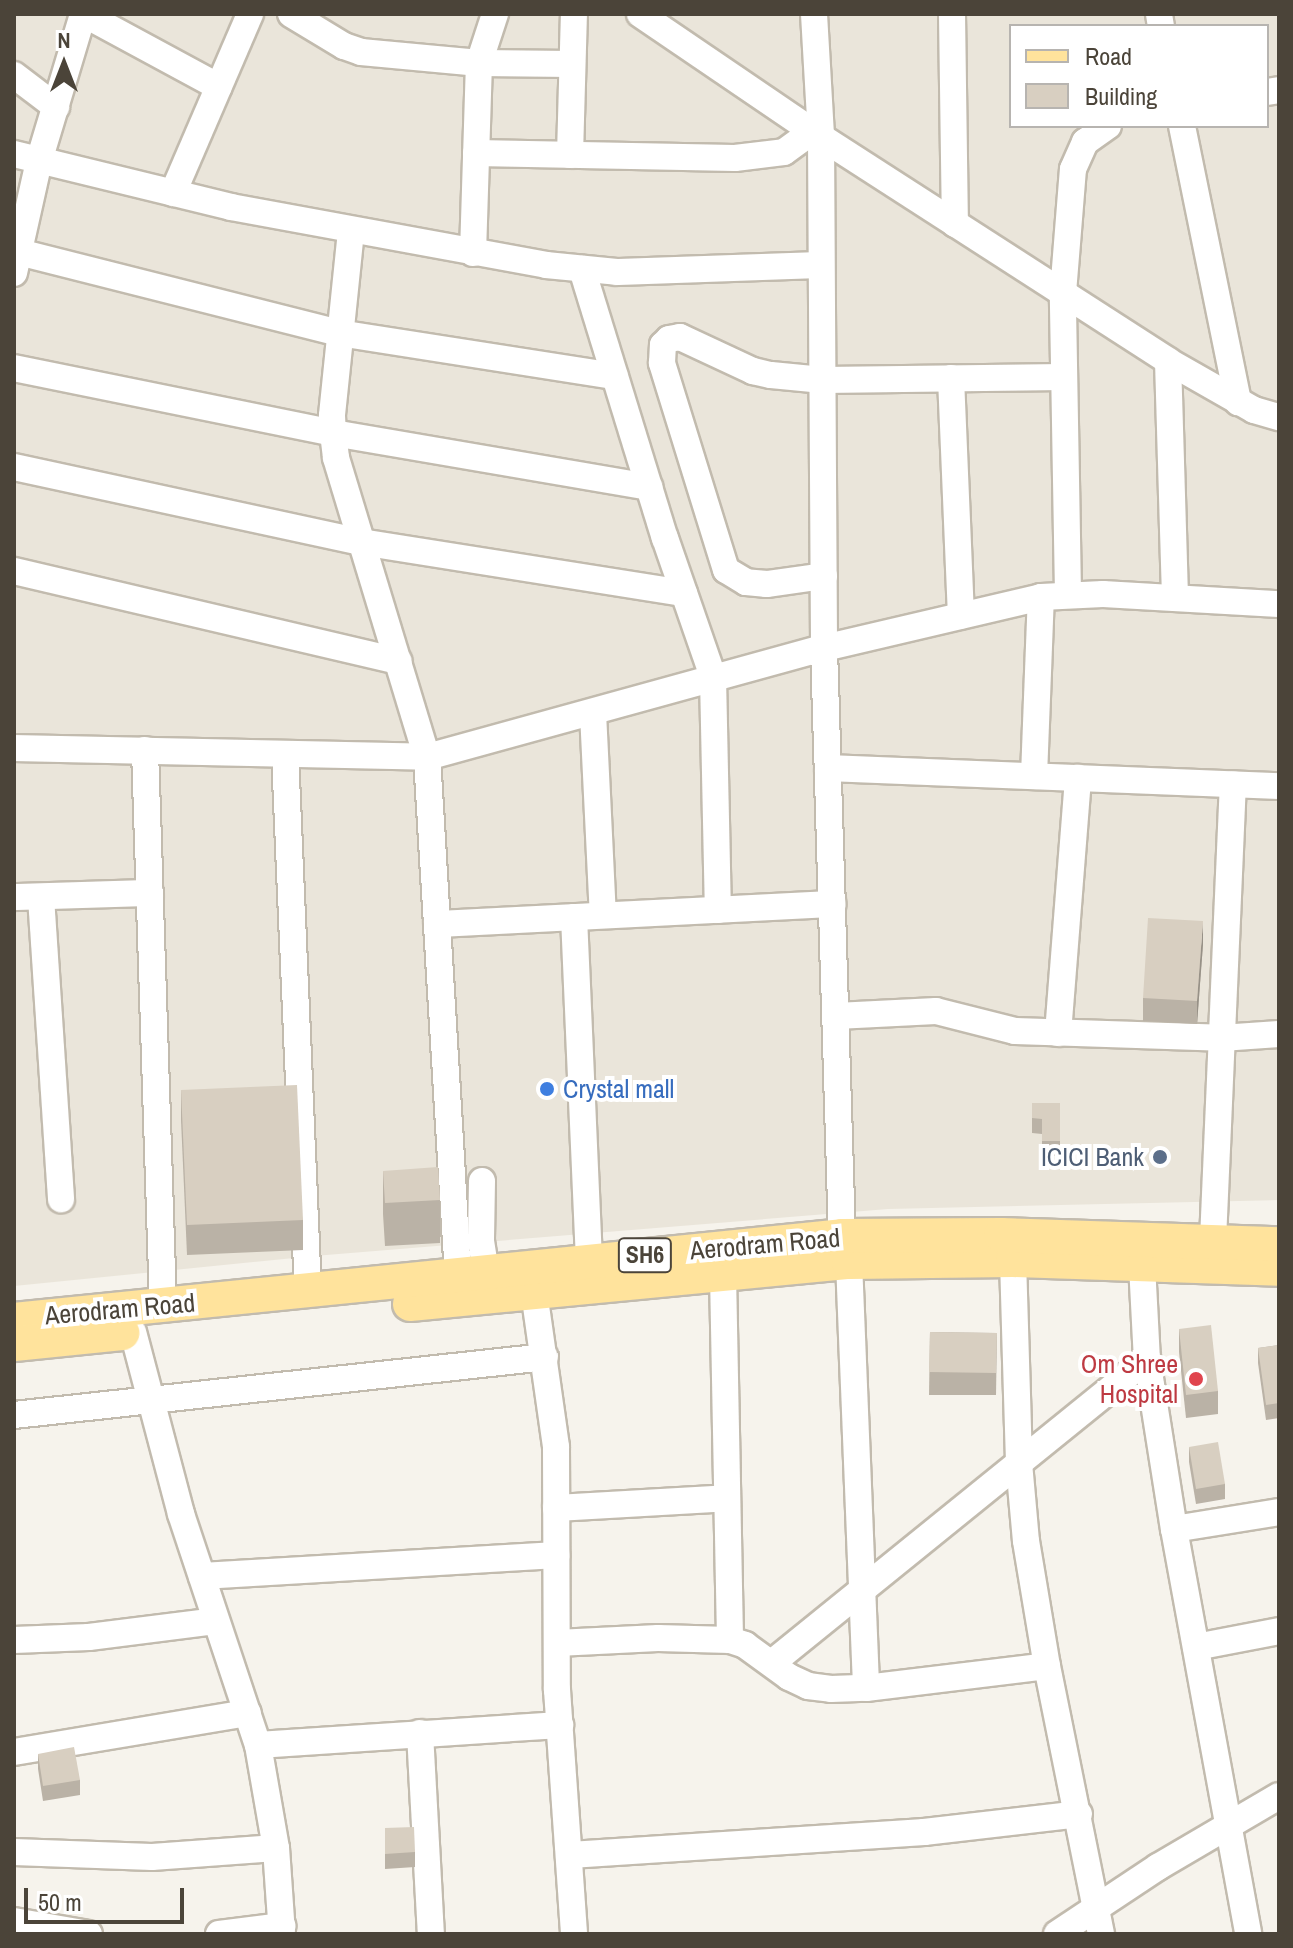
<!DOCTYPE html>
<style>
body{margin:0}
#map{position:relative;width:1293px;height:1948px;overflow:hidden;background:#f6f3ec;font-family:"Archivo Narrow",sans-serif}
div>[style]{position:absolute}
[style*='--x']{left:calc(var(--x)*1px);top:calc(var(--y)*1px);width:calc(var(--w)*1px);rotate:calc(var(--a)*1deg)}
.residential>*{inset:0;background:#eae5da}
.roads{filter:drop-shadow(2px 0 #c2bbae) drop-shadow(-2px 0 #c2bbae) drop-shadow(0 2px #c2bbae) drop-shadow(0 -2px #c2bbae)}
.minor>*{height:26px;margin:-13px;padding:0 13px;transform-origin:13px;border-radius:13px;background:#fff}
.major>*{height:34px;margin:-17px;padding:0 17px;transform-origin:17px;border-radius:17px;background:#ffe39c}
.wall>*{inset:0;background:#bab2a6}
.shaded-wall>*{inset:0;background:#979187}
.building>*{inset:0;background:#d8cfc1}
.dots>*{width:22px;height:22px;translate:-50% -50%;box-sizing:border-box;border:4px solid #fff;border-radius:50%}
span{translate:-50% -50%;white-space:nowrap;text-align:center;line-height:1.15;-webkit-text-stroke:8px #fff;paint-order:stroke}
.shield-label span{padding:2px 6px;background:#fff;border:2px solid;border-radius:6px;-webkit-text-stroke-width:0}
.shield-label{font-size:24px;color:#4b4439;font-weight:700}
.shop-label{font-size:26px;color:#366cbe}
.left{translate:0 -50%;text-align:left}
.service-label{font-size:26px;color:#4e5e75}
.right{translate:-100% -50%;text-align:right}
.street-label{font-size:26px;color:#4b4439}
.health-label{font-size:26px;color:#be3a42}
.frame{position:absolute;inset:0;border:16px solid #4b4439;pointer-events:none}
.legend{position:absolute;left:1009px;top:24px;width:260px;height:104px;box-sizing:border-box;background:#fff;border:2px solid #b7b4b0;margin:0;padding:10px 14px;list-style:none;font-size:24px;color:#4b4439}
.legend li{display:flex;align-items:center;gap:16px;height:40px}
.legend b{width:40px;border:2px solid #b7b4b0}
.north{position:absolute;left:24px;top:24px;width:80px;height:80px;-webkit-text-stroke:6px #fff;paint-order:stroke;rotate:0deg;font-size:22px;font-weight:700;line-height:32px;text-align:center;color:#4b4439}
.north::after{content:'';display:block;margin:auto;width:28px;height:36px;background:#4b4439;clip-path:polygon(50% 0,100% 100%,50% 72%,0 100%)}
.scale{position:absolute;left:24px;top:1888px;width:160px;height:36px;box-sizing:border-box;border:4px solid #4b4439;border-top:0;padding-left:10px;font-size:24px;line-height:28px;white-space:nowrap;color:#4b4439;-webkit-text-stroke:6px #fff;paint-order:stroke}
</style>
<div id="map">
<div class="residential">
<i style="clip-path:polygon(evenodd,14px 14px,1279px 14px,1279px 1200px,888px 1209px,314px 1256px,14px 1286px,14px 14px,1011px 26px,1267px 26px,1267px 126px,1011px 126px,1011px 26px)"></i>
</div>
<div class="roads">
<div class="minor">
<i style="--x:84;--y:14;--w:153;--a:28.4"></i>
<i style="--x:291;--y:14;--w:62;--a:31.1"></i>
<i style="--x:344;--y:46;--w:18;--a:19"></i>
<i style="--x:361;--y:52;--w:119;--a:5.3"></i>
<i style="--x:479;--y:63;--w:93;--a:0.6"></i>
<i style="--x:640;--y:14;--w:219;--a:34.2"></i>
<i style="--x:821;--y:137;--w:413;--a:32.8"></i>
<i style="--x:1168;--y:361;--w:99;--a:29.7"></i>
<i style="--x:1254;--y:410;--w:26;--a:16"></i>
<i style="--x:814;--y:14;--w:123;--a:86.7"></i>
<i style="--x:821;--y:137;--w:511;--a:89.66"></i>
<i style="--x:824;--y:648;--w:588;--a:88.25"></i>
<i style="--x:952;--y:14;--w:210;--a:89.2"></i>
<i style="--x:1159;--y:14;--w:12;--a:81"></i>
<i style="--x:14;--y:75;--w:53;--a:37.3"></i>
<i style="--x:1267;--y:92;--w:12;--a:-9"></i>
<i style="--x:1182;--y:126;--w:282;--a:78.5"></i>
<i style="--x:476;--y:153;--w:259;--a:1.1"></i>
<i style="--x:735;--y:158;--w:49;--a:-7"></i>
<i style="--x:784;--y:152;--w:36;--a:-36"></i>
<i style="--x:14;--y:154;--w:223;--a:13.7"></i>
<i style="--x:231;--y:207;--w:320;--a:10.4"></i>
<i style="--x:546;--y:265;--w:71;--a:5.6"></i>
<i style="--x:617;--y:272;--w:204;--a:-2"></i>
<i style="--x:570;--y:155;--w:141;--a:-88.4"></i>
<i style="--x:173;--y:193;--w:195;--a:-66.7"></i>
<i style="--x:351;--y:231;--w:186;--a:95.9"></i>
<i style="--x:332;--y:416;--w:17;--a:87"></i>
<i style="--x:333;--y:433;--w:25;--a:83"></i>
<i style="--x:336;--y:458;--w:313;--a:73.1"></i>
<i style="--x:427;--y:757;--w:520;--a:86.58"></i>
<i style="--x:19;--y:252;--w:330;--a:14.2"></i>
<i style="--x:339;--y:333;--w:279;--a:8.9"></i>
<i style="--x:473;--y:253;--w:190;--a:-88.2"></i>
<i style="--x:479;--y:63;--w:52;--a:-71.9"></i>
<i style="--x:582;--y:269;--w:282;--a:72.9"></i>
<i style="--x:665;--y:538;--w:147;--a:70.9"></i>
<i style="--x:713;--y:677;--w:233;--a:88.8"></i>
<i style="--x:14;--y:273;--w:115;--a:-77.4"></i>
<i style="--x:39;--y:161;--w:153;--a:-73.3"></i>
<i style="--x:1168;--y:361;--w:237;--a:88.3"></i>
<i style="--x:14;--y:368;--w:326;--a:11.5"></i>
<i style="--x:333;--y:433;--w:321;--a:9.7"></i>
<i style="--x:951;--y:378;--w:238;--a:87.6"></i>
<i style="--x:14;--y:467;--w:355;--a:12.2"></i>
<i style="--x:361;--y:542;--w:327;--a:9"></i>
<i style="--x:14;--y:571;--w:395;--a:13.2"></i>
<i style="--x:824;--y:576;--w:58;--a:172"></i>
<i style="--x:767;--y:584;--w:21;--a:-175"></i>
<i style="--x:746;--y:582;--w:23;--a:-149"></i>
<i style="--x:726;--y:570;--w:217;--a:-107.2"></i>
<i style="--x:662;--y:363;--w:18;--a:-87"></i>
<i style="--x:663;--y:345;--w:8;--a:-45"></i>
<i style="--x:669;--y:339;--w:11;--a:-10"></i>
<i style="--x:680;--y:337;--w:81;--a:25"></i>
<i style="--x:753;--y:371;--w:18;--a:13"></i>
<i style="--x:771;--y:375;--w:52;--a:5.5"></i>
<i style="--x:823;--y:380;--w:241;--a:-0.7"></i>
<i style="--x:1068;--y:594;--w:301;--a:-91"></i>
<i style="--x:1063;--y:293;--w:124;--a:-85.4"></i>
<i style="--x:1073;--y:169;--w:30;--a:-66"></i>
<i style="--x:1085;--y:142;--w:28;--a:-35"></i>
<i style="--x:593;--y:713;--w:202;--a:87.2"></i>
<i style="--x:14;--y:748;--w:413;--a:1.2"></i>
<i style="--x:427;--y:757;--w:412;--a:-15.4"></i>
<i style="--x:824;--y:648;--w:223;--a:-13.2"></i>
<i style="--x:1041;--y:597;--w:62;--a:-2.8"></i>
<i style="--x:1103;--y:594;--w:176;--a:3.3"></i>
<i style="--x:145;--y:750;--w:555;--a:88.14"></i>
<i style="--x:285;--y:754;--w:537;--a:87.55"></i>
<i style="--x:828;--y:768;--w:451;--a:2.3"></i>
<i style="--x:1034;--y:776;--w:179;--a:-87.8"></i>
<i style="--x:14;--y:897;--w:136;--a:-1.7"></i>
<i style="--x:41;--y:897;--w:303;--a:86.2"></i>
<i style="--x:574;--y:917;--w:344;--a:87.5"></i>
<i style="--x:437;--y:924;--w:396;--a:-2.9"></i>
<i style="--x:836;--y:1016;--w:100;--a:-2.9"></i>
<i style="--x:936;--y:1011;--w:81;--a:14.2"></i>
<i style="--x:1015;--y:1031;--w:206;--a:1.9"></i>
<i style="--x:1221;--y:1038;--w:58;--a:-3.9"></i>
<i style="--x:1058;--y:1033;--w:256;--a:-85.5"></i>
<i style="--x:482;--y:1181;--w:60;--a:91"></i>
<i style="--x:481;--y:1241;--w:31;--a:81"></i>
<i style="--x:1213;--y:1240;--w:456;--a:-87.5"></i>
<i style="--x:1013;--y:1260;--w:203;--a:88.3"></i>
<i style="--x:1019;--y:1463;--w:78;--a:84.9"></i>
<i style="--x:1026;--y:1541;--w:127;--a:80.5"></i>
<i style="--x:1047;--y:1666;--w:273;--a:78.6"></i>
<i style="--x:849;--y:1262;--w:426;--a:87.7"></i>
<i style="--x:1142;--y:1265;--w:94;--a:87"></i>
<i style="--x:1147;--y:1359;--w:172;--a:81"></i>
<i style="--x:1174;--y:1529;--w:412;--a:79.6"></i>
<i style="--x:723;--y:1274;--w:366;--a:88.9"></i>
<i style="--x:534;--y:1292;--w:157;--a:81.9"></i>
<i style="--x:556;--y:1447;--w:243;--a:89.8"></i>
<i style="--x:557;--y:1690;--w:245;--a:86"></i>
<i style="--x:133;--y:1332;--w:188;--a:75.2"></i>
<i style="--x:181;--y:1514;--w:243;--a:71.6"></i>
<i style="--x:258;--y:1745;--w:105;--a:80.1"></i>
<i style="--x:276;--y:1848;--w:86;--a:86"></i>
<i style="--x:14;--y:1415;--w:534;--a:-6.23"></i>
<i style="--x:556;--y:1508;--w:171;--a:-3.3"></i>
<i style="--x:1174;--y:1529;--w:106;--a:-9.2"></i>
<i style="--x:202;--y:1576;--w:355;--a:-3.4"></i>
<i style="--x:14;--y:1640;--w:75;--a:-2.3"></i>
<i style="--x:89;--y:1637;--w:127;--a:-7.2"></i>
<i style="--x:557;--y:1643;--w:101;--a:-2.8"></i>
<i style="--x:658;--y:1638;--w:72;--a:1.6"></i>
<i style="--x:730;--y:1640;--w:16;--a:18"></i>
<i style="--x:745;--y:1645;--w:54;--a:36"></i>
<i style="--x:789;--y:1677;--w:21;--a:25"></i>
<i style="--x:808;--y:1686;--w:23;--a:7"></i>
<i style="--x:831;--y:1689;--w:35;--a:-2"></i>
<i style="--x:866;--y:1688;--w:182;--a:-6.9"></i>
<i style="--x:1196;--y:1647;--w:85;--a:-10.9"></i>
<i style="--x:772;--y:1663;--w:483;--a:-39"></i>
<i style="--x:420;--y:1733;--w:201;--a:86.9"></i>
<i style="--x:258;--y:1745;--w:303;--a:-3.8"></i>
<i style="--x:14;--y:1752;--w:237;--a:-9.5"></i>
<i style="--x:14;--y:1852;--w:138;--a:2.1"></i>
<i style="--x:152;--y:1857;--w:124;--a:-4.2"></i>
<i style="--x:570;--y:1855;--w:355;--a:-3.7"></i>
<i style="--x:924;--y:1832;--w:156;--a:-6.6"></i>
<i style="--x:14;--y:1921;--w:76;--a:9.8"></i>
<i style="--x:219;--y:1934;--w:64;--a:-7.2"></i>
<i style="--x:1057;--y:1934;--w:121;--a:-33.6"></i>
<i style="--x:1158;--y:1867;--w:140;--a:-30.4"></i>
</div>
<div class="major">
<i style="--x:410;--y:1304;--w:441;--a:-5.5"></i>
<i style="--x:849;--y:1262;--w:164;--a:-0.7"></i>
<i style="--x:1013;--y:1260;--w:266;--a:1.9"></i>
<i style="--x:14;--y:1320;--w:832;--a:-5.79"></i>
<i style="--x:842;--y:1236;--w:159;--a:-0.4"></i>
<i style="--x:1001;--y:1235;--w:278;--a:1.9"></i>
<i style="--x:14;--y:1344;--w:109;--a:-5.8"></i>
</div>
</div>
<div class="wall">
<i style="clip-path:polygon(1203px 944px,1197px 1024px,1143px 1021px,1143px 998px)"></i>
<i style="clip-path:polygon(181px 1090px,303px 1220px,303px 1250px,187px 1255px,181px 1120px)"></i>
<i style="clip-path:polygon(1032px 1103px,1060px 1103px,1060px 1156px,1042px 1156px,1042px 1134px,1032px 1133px)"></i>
<i style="clip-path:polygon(383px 1171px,440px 1200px,440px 1243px,385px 1246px,383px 1214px)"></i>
<i style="clip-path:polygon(1179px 1329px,1218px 1391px,1218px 1414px,1186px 1418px,1179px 1352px)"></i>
<i style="clip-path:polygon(930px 1332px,997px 1333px,996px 1395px,929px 1395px)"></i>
<i style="clip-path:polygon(1279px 1345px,1279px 1418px,1266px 1420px,1258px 1363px,1258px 1348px)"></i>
<i style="clip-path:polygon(1189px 1447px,1225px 1484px,1225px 1499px,1196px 1504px,1189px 1462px)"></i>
<i style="clip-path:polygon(38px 1754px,80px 1780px,80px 1795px,43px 1801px,38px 1769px)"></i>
<i style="clip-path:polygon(385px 1828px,415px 1852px,415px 1867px,385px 1869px)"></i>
</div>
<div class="shaded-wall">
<i style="clip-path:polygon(1203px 921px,1203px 944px,1197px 1024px,1197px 1001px)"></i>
</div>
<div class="building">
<i style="clip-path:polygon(1148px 918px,1203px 921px,1197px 1001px,1143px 998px)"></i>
<i style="clip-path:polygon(297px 1085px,303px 1220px,187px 1225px,181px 1090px)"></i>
<i style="clip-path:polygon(1032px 1103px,1060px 1103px,1060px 1141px,1042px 1141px,1042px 1119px,1032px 1118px)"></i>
<i style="clip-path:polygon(438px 1167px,440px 1200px,385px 1203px,383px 1171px)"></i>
<i style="clip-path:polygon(1211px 1325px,1218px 1391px,1186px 1395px,1179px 1329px)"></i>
<i style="clip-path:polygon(930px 1332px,997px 1333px,996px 1373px,929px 1372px)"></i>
<i style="clip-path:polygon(1279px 1345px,1279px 1403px,1266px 1405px,1258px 1348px)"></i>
<i style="clip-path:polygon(1218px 1442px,1225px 1484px,1196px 1489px,1189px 1447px)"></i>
<i style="clip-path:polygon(74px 1747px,80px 1780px,43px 1786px,38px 1754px)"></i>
<i style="clip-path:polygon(414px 1827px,415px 1852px,385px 1854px,385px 1828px)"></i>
</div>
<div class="dots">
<i style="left:547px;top:1089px;background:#3f7fe0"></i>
<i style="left:1160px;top:1157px;background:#5c6f8a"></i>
<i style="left:1196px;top:1379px;background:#e0444e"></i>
</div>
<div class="shield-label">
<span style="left:645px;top:1255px">SH6</span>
</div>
<div class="shop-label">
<span class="left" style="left:563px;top:1089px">Crystal mall</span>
</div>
<div class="service-label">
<span class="right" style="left:1144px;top:1157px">ICICI Bank</span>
</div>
<div class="street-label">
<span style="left:765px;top:1244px;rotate:-5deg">Aerodram Road</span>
<span style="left:120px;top:1309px;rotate:-5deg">Aerodram Road</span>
</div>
<div class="health-label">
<span class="right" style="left:1178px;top:1379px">Om Shree<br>Hospital</span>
</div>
<div class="frame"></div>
<ul class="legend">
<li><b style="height:10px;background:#ffe39c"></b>Road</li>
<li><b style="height:22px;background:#d8cfc1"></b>Building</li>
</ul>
<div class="north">N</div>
<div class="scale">50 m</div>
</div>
